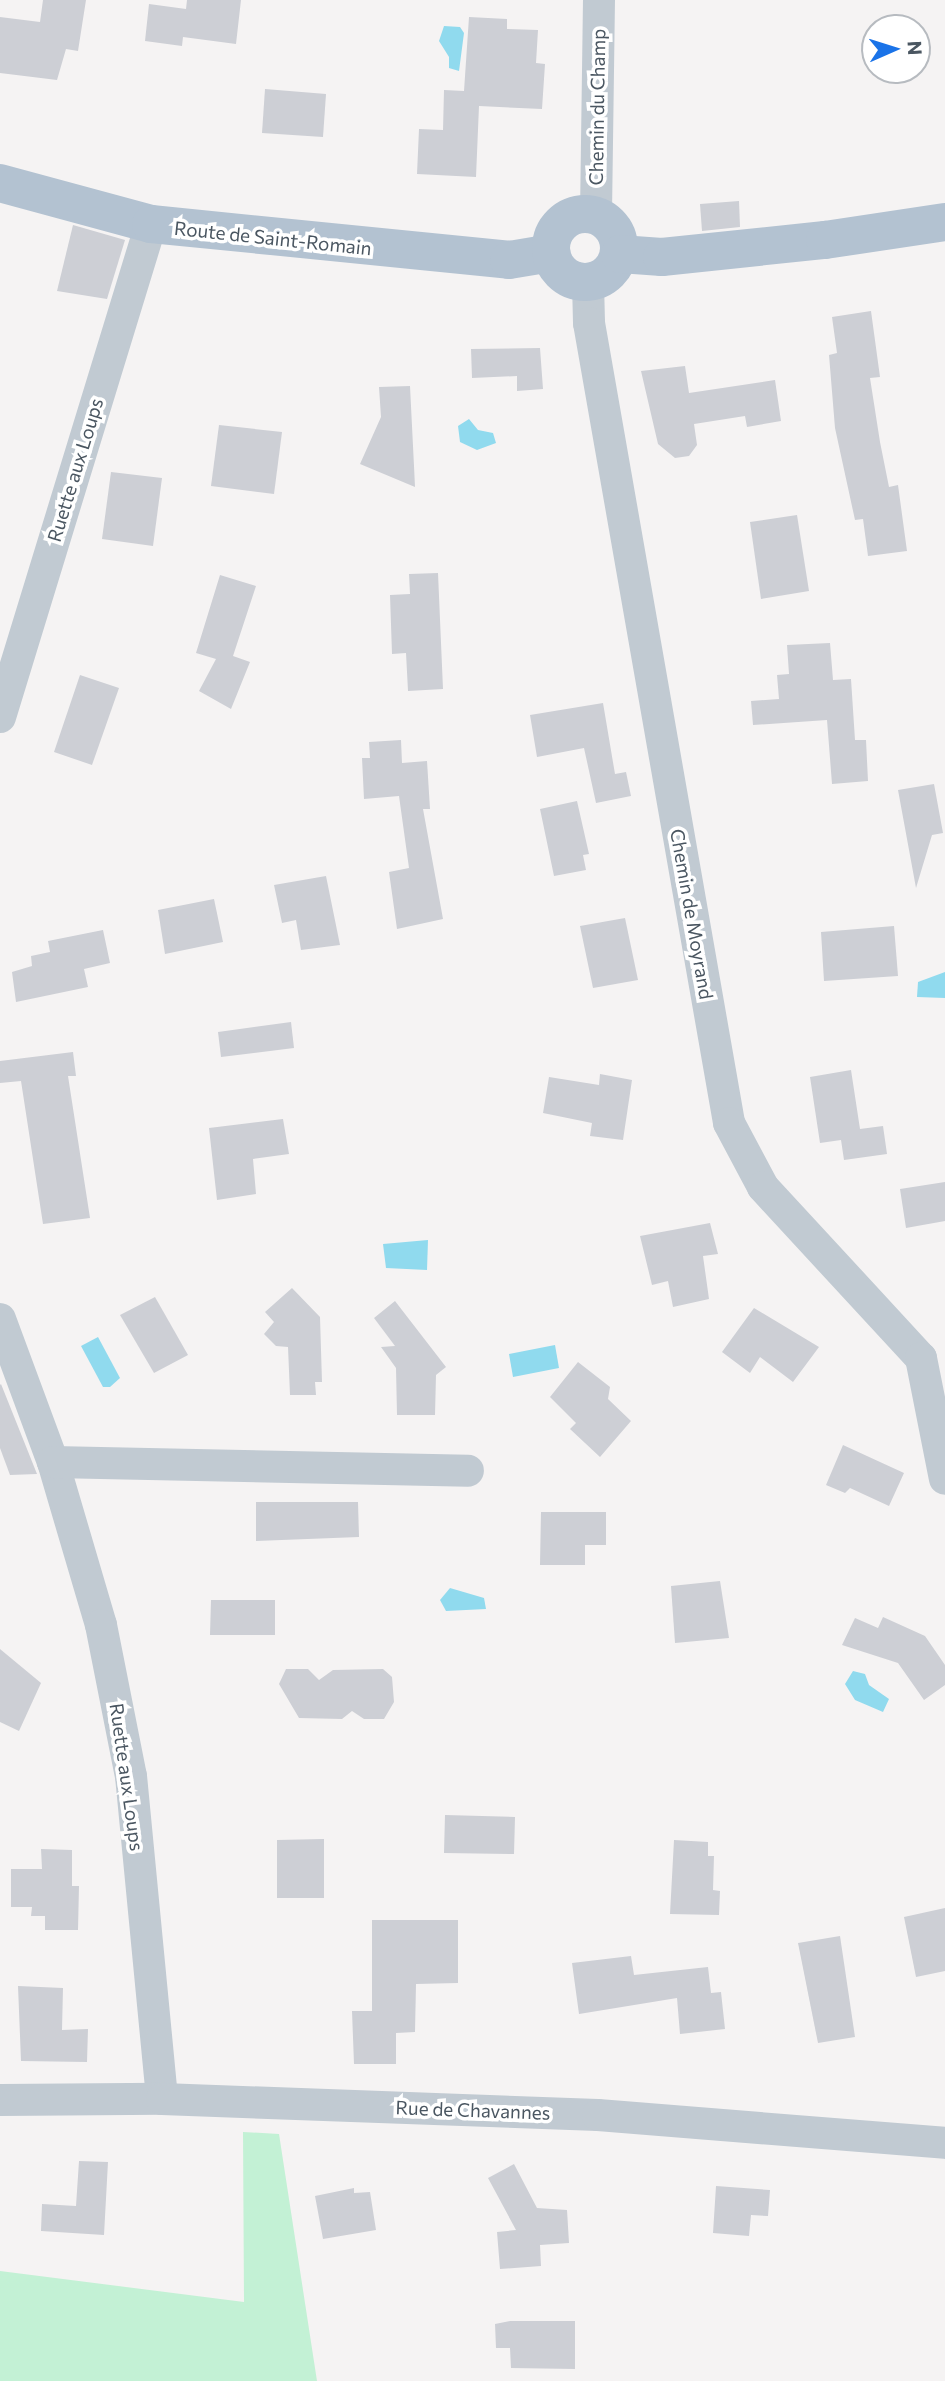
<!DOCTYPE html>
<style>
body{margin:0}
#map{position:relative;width:945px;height:2381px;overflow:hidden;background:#f5f3f3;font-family:Commissioner,sans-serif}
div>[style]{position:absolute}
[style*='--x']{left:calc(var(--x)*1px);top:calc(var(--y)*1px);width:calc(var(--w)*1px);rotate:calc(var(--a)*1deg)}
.green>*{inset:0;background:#c3f1d5}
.water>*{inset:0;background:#90daee}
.building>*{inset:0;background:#cdcfd5}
.minor>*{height:32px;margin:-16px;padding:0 16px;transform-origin:16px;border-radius:16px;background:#c1cad2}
.major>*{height:38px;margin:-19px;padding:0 19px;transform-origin:19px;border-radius:19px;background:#b3c2d1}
.major>.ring{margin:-19px;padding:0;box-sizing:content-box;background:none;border:38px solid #b3c2d1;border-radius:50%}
span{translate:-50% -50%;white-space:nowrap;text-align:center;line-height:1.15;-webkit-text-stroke:7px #fff;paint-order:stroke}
.street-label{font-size:19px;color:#4a5661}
.north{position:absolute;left:861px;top:14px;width:70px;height:70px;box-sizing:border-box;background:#fff;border:2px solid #b7bbc0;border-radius:50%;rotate:87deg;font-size:19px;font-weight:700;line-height:28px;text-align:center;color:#4a5661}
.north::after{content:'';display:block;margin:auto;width:24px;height:32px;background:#1a73e8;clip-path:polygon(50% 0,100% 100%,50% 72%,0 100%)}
</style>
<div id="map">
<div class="green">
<i style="clip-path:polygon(243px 2132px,279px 2134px,317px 2381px,0 2381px,0 2271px,244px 2302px)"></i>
</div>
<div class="water">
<i style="clip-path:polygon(444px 26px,460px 27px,464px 33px,459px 71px,449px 68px,449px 57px,439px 41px)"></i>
<i style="clip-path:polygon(469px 419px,478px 430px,493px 433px,496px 443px,477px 450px,460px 442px,458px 426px)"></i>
<i style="clip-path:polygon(945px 972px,945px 998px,917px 997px,918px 982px)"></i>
<i style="clip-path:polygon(428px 1240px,427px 1270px,386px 1268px,383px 1244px)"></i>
<i style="clip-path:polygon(98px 1337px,120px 1378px,110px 1387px,103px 1387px,81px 1346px)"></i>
<i style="clip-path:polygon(555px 1345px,559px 1368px,513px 1377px,509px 1354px)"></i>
<i style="clip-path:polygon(450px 1588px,484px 1598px,486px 1609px,446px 1611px,440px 1600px)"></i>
<i style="clip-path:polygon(853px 1671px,865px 1674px,869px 1685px,889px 1699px,883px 1712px,855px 1700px,845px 1684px)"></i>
</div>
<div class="building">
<i style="clip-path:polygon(43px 0,86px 0,78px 51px,66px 49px,57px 80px,0 73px,0 17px,40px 22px)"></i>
<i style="clip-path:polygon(187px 0,241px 0,236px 44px,183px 37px,182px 46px,145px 41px,149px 4px,186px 9px)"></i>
<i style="clip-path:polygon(469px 17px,507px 19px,507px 29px,538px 30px,536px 63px,545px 64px,542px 109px,479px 106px,476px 177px,417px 174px,419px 129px,443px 130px,444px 90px,464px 91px)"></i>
<i style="clip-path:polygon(265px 89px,326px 94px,323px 137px,262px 133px)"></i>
<i style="clip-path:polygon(739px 201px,740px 227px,702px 231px,700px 204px)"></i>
<i style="clip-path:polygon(73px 225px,125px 240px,107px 299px,57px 291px)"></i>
<i style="clip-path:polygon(871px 311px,880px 377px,870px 378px,880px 442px,889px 487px,898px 485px,907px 551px,868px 556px,863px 519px,855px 520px,835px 428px,829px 355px,837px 353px,832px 317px)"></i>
<i style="clip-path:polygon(540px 348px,543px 389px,517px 391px,517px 376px,472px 378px,471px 349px)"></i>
<i style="clip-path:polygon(685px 366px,689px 393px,775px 380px,781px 421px,747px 427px,745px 416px,694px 424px,697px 445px,689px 456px,675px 458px,658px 444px,641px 371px)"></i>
<i style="clip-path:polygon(410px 386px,414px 466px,415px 487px,360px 464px,381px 417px,379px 387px)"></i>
<i style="clip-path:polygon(219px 425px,282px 432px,274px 494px,211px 486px)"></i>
<i style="clip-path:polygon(111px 472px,162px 478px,153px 546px,102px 539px)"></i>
<i style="clip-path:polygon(797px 515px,809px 591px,761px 599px,750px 522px)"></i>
<i style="clip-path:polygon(438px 573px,443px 689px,408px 691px,406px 653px,392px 654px,390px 595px,410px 594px,409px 574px)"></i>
<i style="clip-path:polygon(220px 575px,256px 586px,233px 656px,250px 662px,231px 709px,199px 691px,216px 659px,196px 653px)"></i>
<i style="clip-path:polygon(830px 643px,833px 680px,851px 679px,855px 740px,866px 740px,868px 781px,832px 784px,827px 720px,753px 725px,751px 701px,779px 699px,777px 675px,789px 674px,787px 645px)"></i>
<i style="clip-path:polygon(80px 675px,119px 688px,92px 765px,54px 752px)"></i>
<i style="clip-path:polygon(603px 703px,615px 774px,626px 772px,631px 796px,596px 803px,584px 748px,537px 757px,530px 715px)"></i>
<i style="clip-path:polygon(401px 740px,402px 763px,427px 761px,430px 809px,423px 809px,443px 919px,397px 929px,389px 872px,409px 868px,399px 796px,364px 799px,362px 758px,370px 758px,369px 742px)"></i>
<i style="clip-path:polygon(934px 784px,943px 833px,932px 835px,916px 888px,898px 790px)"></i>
<i style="clip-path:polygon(577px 801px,589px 854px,583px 855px,586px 870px,554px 876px,540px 809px)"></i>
<i style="clip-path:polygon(326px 876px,340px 945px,301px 950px,296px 920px,282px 923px,274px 885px)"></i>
<i style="clip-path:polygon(214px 899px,223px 942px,165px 954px,158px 910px)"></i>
<i style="clip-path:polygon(625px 918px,638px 980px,593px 988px,580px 926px)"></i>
<i style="clip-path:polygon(894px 926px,898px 976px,824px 981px,821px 932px)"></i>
<i style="clip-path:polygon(103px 930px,110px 963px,84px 969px,88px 987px,16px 1002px,12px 972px,32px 966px,31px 956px,50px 952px,48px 941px)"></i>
<i style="clip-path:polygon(291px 1022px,294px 1048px,221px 1057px,218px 1032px)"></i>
<i style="clip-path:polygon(73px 1052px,76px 1076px,68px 1076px,90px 1218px,43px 1224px,21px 1081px,0 1083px,0 1061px)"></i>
<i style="clip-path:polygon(851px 1070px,860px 1129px,883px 1126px,887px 1154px,844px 1160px,841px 1140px,820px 1143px,810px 1077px)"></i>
<i style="clip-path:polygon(600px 1074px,632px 1080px,623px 1140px,590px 1136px,592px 1123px,543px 1113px,549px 1077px,599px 1085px)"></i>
<i style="clip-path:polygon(283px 1119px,289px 1154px,253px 1159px,256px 1194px,217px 1200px,209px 1128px)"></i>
<i style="clip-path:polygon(945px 1182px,945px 1221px,906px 1228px,900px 1189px)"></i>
<i style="clip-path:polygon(710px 1223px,718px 1254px,703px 1256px,709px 1299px,673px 1307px,668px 1281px,652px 1285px,640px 1236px)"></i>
<i style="clip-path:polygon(292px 1288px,320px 1317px,322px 1382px,315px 1382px,316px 1395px,290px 1395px,288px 1347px,276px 1346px,264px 1334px,274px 1322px,265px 1312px)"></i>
<i style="clip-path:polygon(155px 1297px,188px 1355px,154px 1373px,120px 1315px)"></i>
<i style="clip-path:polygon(395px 1301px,446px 1367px,436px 1375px,435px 1415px,397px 1415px,396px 1368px,381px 1347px,395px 1346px,374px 1318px)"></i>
<i style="clip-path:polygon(754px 1308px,819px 1347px,793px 1382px,760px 1357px,750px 1373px,722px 1352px)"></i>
<i style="clip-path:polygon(578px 1362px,610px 1387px,608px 1399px,631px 1421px,600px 1457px,570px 1429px,576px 1423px,550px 1397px)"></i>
<i style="clip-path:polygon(0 1385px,1px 1384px,37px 1474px,10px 1475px,0 1448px)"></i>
<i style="clip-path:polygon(843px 1445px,904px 1473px,889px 1506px,850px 1488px,845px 1493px,826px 1485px)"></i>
<i style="clip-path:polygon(256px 1502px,358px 1502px,359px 1537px,256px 1541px)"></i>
<i style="clip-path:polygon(541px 1512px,606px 1512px,606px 1545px,585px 1545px,585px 1565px,540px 1565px)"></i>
<i style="clip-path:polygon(720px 1581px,729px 1638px,675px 1643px,671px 1586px)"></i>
<i style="clip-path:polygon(211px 1600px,275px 1600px,275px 1635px,210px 1635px)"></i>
<i style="clip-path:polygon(883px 1617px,925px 1636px,945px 1665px,945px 1685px,924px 1700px,898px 1663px,842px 1645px,855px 1618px,878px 1628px)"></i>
<i style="clip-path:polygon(0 1649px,41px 1683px,19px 1731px,0 1722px)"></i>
<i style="clip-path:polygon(286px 1669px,308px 1669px,319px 1680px,333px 1670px,383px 1669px,392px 1677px,394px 1702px,384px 1719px,364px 1719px,352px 1711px,342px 1719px,299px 1718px,279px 1684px)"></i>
<i style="clip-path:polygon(445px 1815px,515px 1817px,514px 1854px,444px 1853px)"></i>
<i style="clip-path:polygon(324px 1839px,324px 1898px,277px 1898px,277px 1840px)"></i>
<i style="clip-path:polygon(674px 1840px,708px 1842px,708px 1856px,714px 1856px,713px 1890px,720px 1891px,719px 1915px,670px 1914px)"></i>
<i style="clip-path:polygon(41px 1849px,72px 1850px,72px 1886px,79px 1886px,78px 1930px,45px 1930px,45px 1916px,31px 1916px,32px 1907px,11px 1907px,11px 1869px,42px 1869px)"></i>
<i style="clip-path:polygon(945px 1908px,945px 1971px,916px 1977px,904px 1917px)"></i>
<i style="clip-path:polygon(372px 1920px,458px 1920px,458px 1983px,416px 1984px,415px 2032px,396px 2033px,396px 2064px,354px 2064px,352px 2011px,372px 2011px)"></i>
<i style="clip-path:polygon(840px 1936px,855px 2037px,818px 2043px,798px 1943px)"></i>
<i style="clip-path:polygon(631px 1956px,634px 1975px,708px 1967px,711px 1993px,721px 1992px,725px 2029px,680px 2034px,677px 1998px,579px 2014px,572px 1963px)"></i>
<i style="clip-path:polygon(18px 1986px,63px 1988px,62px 2030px,88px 2029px,87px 2062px,21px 2061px)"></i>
<i style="clip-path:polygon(79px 2161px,108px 2162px,104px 2235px,41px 2231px,42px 2204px,76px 2206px)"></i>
<i style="clip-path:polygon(514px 2164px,537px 2208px,567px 2210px,569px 2243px,540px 2245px,541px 2266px,500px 2269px,497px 2232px,516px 2230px,488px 2178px)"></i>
<i style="clip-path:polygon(716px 2186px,770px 2190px,768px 2216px,751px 2215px,749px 2236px,713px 2233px)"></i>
<i style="clip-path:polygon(354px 2188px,354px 2193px,370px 2192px,376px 2230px,323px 2239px,315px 2196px)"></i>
<i style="clip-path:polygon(510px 2321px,575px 2321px,575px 2369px,511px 2368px,510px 2348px,496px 2348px,495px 2324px)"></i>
</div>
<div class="minor">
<i style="--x:596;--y:214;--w:214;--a:-89.2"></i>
<i style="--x:588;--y:282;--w:41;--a:88.6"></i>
<i style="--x:589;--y:323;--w:812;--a:80.07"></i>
<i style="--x:729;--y:1123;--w:72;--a:62"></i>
<i style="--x:763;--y:1187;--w:233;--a:47.3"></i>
<i style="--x:921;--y:1358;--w:123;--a:78.8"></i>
<i style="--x:0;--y:717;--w:516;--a:-72.97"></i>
<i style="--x:0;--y:1319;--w:153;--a:69.7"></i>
<i style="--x:53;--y:1462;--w:170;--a:73.6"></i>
<i style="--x:101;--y:1625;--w:154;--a:78.8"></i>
<i style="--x:131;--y:1776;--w:324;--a:84.5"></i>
<i style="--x:53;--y:1462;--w:415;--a:1.2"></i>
<i style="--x:0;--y:2100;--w:162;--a:-0.4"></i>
<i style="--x:162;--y:2099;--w:436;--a:2.1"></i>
<i style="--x:598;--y:2115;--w:348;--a:4.6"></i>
</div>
<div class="major">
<i style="--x:0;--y:183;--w:156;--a:15.2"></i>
<i style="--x:151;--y:224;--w:360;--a:5.7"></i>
<i style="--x:509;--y:260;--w:43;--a:-9.5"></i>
<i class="ring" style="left:551px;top:214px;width:30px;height:30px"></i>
<i style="--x:620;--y:254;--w:42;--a:4.1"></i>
<i style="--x:662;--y:257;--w:164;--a:-6"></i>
<i style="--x:825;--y:240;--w:121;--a:-8.5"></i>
</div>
<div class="street-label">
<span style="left:597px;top:107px;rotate:-89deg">Chemin du Champ</span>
<span style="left:273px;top:238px;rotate:6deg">Route de Saint-Romain</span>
<span style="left:75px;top:470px;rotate:-73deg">Ruette aux Loups</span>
<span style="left:692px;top:914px;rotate:80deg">Chemin de Moyrand</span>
<span style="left:127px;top:1777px;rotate:82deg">Ruette aux Loups</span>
<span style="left:473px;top:2110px;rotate:2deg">Rue de Chavannes</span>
</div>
<div class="north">N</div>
</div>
